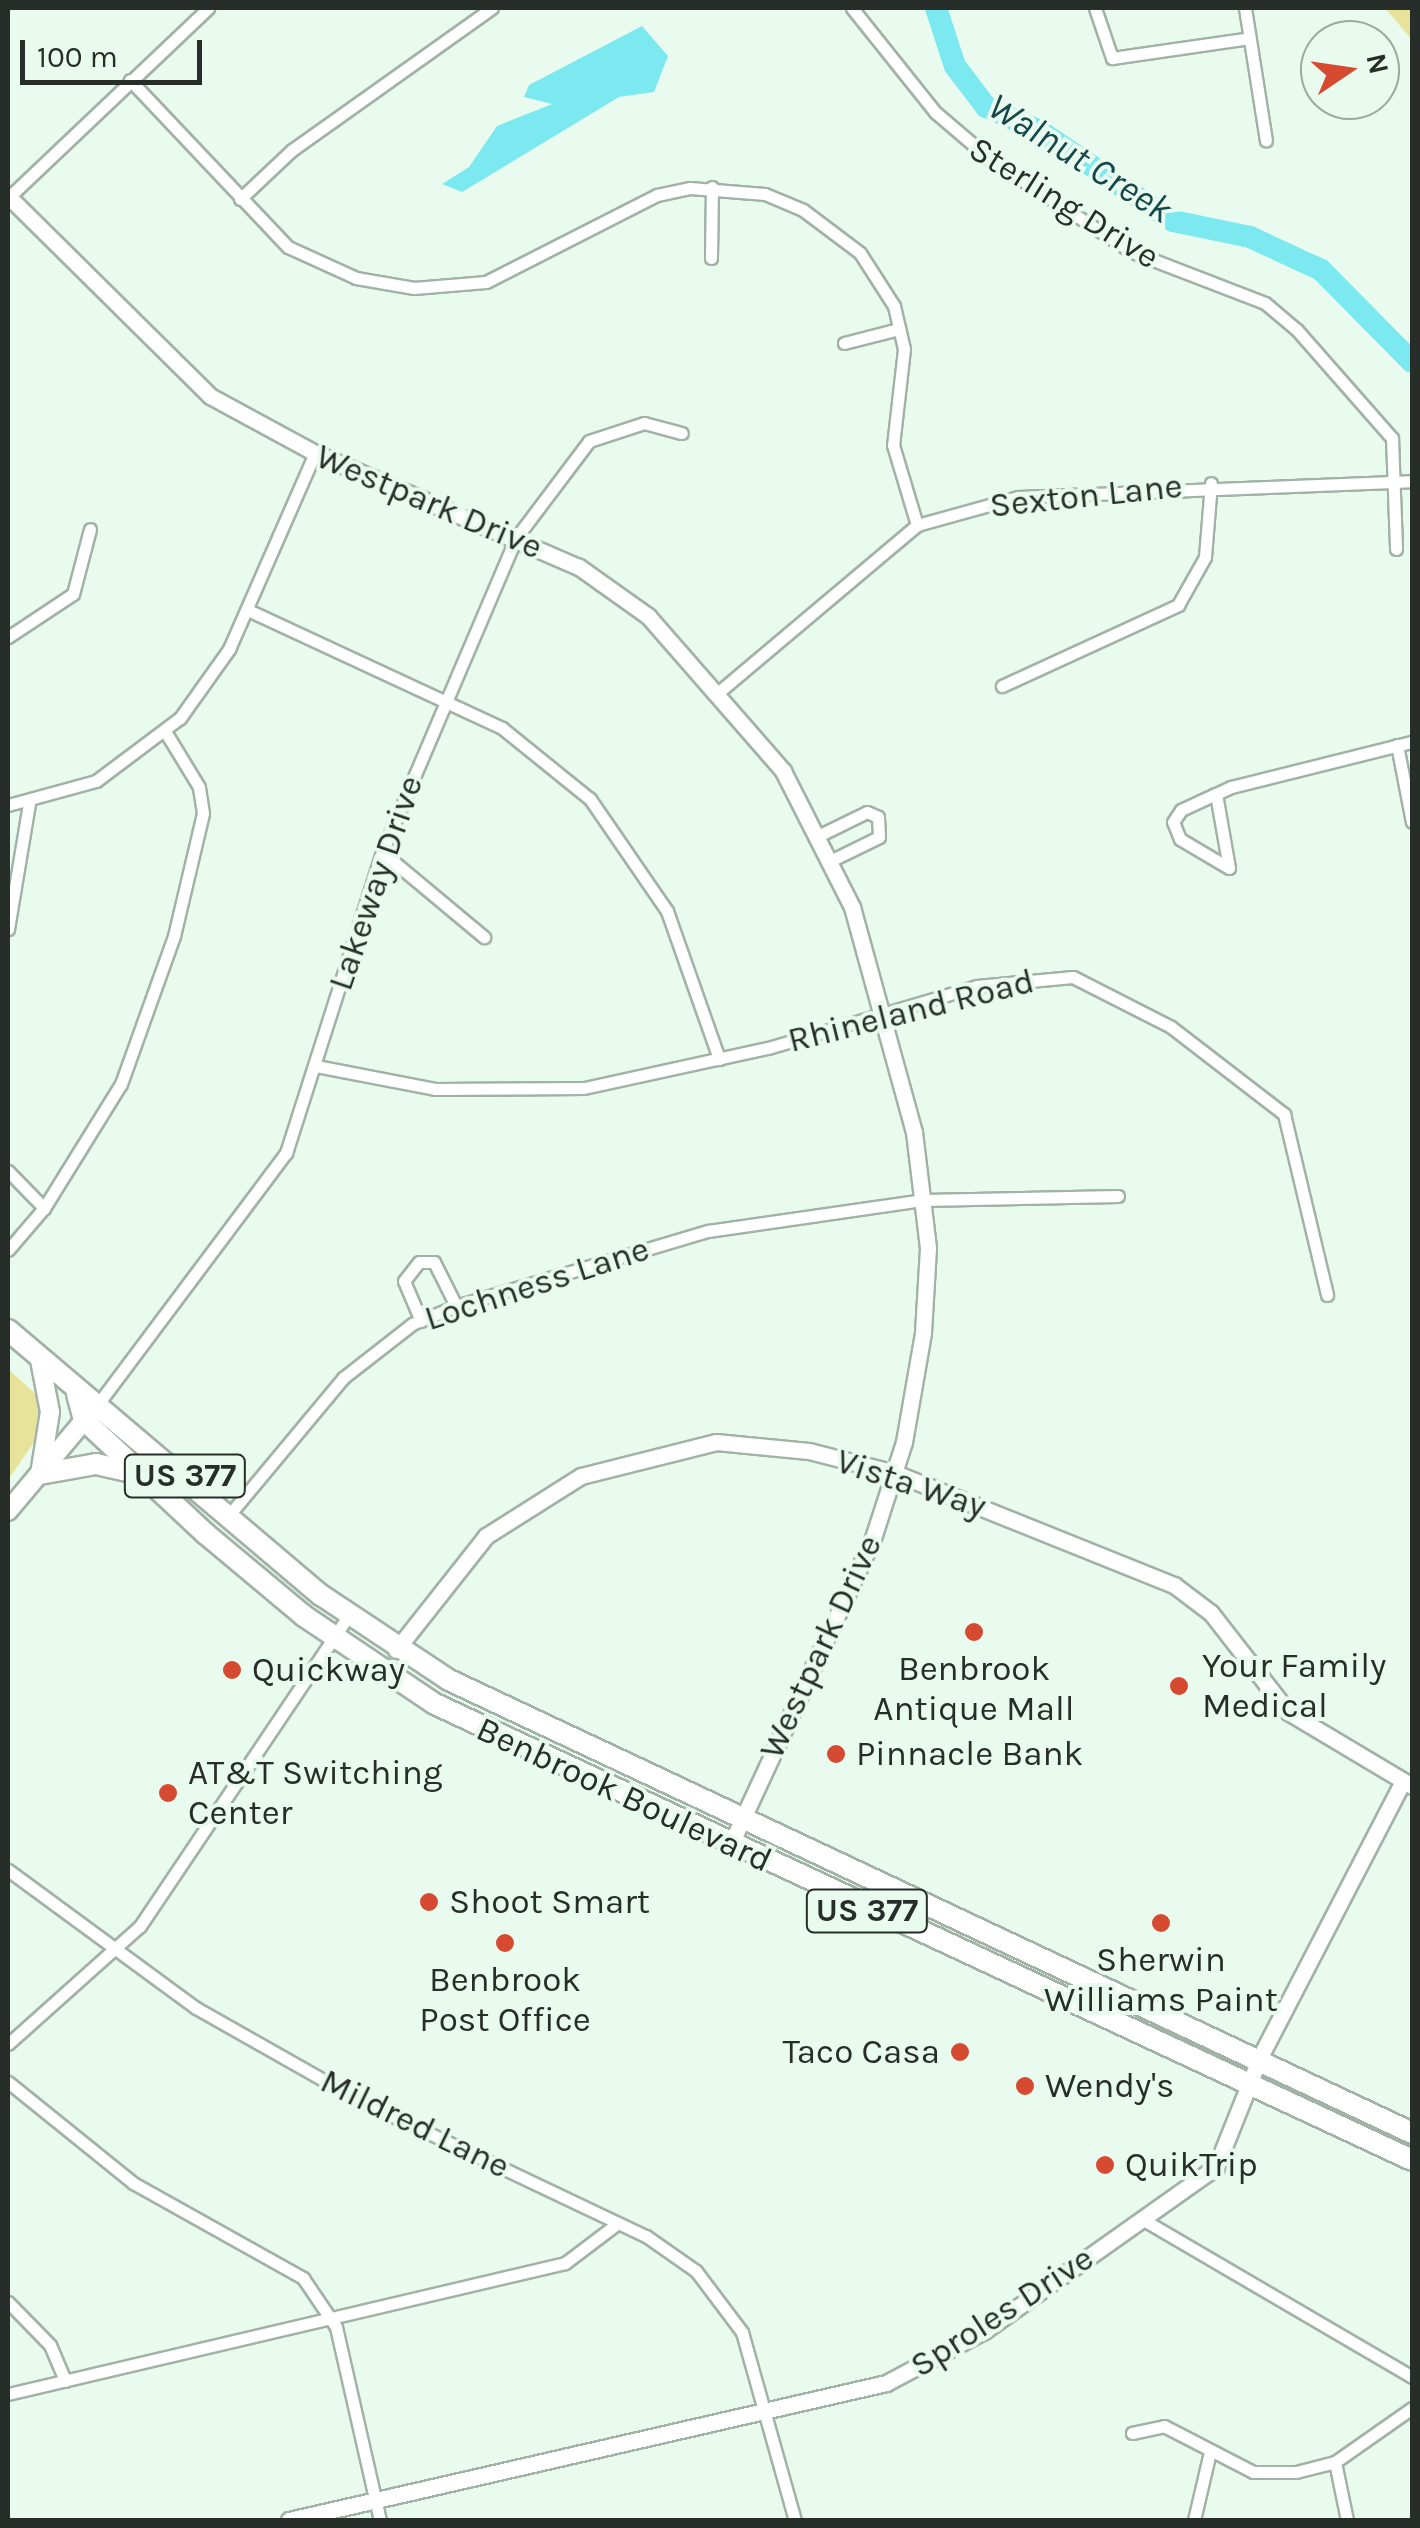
<!DOCTYPE html>
<style>
body{margin:0}
#map{position:relative;width:1420px;height:2528px;overflow:hidden;background:#e9fbee;font-family:Karla,sans-serif}
div>[style]{position:absolute}
[style*='--x']{left:calc(var(--x)*1px);top:calc(var(--y)*1px);width:calc(var(--w)*1px);rotate:calc(var(--a)*1deg)}
.green>*{inset:0;background:#e8e39a}
.water>*{inset:0;background:#7ce8f0}
.river>*{height:22px;margin:-11px;padding:0 11px;transform-origin:11px;border-radius:11px;background:#7ce8f0}
.roads{filter:drop-shadow(2px 0 #a1b2a6) drop-shadow(-2px 0 #a1b2a6) drop-shadow(0 2px #a1b2a6) drop-shadow(0 -2px #a1b2a6)}
.minor>*{height:11px;margin:-5.5px;padding:0 5.5px;transform-origin:5.5px;border-radius:5.5px;background:#fff}
.tertiary>*{height:15px;margin:-7.5px;padding:0 7.5px;transform-origin:7.5px;border-radius:7.5px;background:#fff}
.secondary>*{height:18px;margin:-9px;padding:0 9px;transform-origin:9px;border-radius:9px;background:#fff}
.trunk>*{height:20px;margin:-10px;padding:0 10px;transform-origin:10px;border-radius:10px;background:#fff}
.dots>*{width:28px;height:28px;translate:-50% -50%;box-sizing:border-box;border:5px solid #e9fbee;border-radius:50%}
span{translate:-50% -50%;white-space:nowrap;text-align:center;line-height:1.15;-webkit-text-stroke:8px #e9fbee;paint-order:stroke}
.shield-label span{padding:2px 8px;background:#e9fbee;border:2px solid;border-radius:8px;-webkit-text-stroke-width:0}
.shield-label{font-size:32px;color:#272e29;font-weight:700}
.street-label{font-size:35px;color:#272e29}
.poi-label{font-size:35px;color:#272e29}
.left{translate:0 -50%;text-align:left}
.right{translate:-100% -50%;text-align:right}
.water-label{font-size:38px;color:#16484b;font-style:italic}
.frame{position:absolute;inset:0;border:10px solid #272e29;pointer-events:none}
.north{position:absolute;left:1300px;top:20px;width:100px;height:100px;box-sizing:border-box;background:#e9fbee;border:2px solid #9ba99f;border-radius:50%;rotate:77deg;font-size:28px;font-weight:700;line-height:40px;text-align:center;color:#272e29}
.north::after{content:'';display:block;margin:auto;width:35px;height:45px;background:#d54a30;clip-path:polygon(50% 0,100% 100%,50% 72%,0 100%)}
.scale{position:absolute;left:20px;top:40px;width:182px;height:45px;box-sizing:border-box;border:5px solid #272e29;border-top:0;padding-left:12px;font-size:30px;line-height:35px;white-space:nowrap;color:#272e29;-webkit-text-stroke:8px #e9fbee;paint-order:stroke}
</style>
<div id="map">
<div class="green">
<i style="clip-path:polygon(1385px 8px,1412px 8px,1412px 40px)"></i>
<i style="clip-path:polygon(8px 1369px,47px 1404px,43px 1429px,8px 1480px)"></i>
</div>
<div class="water">
<i style="clip-path:polygon(642px 26px,668px 56px,654px 92px,619px 97px,462px 192px,442px 184px,469px 167px,497px 126px,552px 104px,524px 97px,529px 85px)"></i>
</div>
<div class="river">
<i style="--x:936;--y:8;--w:61;--a:71.9"></i>
<i style="--x:955;--y:66;--w:51;--a:52.9"></i>
<i style="--x:986;--y:107;--w:59;--a:24"></i>
<i style="--x:1040;--y:131;--w:161;--a:34.1"></i>
<i style="--x:1173;--y:221;--w:79;--a:11.7"></i>
<i style="--x:1250;--y:237;--w:78;--a:24.9"></i>
<i style="--x:1321;--y:270;--w:129;--a:45.3"></i>
</div>
<div class="roads">
<div class="minor">
<i style="--x:852;--y:8;--w:133;--a:51.4"></i>
<i style="--x:935;--y:112;--w:72;--a:40.5"></i>
<i style="--x:990;--y:159;--w:168;--a:33.3"></i>
<i style="--x:1130;--y:251;--w:145;--a:21.1"></i>
<i style="--x:1265;--y:303;--w:42;--a:40.2"></i>
<i style="--x:1297;--y:330;--w:144;--a:48.7"></i>
<i style="--x:1392;--y:438;--w:111;--a:87.9"></i>
<i style="--x:1095;--y:8;--w:53;--a:71.2"></i>
<i style="--x:1112;--y:58;--w:139;--a:-8.2"></i>
<i style="--x:1245;--y:8;--w:134;--a:81"></i>
<i style="--x:130;--y:80;--w:230;--a:46.6"></i>
<i style="--x:288;--y:247;--w:75;--a:24.5"></i>
<i style="--x:356;--y:278;--w:59;--a:9.8"></i>
<i style="--x:414;--y:288;--w:72;--a:-4.8"></i>
<i style="--x:486;--y:282;--w:192;--a:-27"></i>
<i style="--x:657;--y:195;--w:34;--a:-12"></i>
<i style="--x:690;--y:188;--w:75;--a:4.6"></i>
<i style="--x:765;--y:194;--w:41;--a:22.8"></i>
<i style="--x:803;--y:210;--w:71;--a:37"></i>
<i style="--x:860;--y:253;--w:63;--a:57.3"></i>
<i style="--x:894;--y:306;--w:44;--a:76.9"></i>
<i style="--x:904;--y:349;--w:97;--a:96.5"></i>
<i style="--x:893;--y:445;--w:84;--a:73.3"></i>
<i style="--x:8;--y:198;--w:276;--a:-43.5"></i>
<i style="--x:240;--y:199;--w:71;--a:-43.3"></i>
<i style="--x:292;--y:150;--w:245;--a:-35.4"></i>
<i style="--x:711;--y:258;--w:71;--a:-89.2"></i>
<i style="--x:844;--y:343;--w:57;--a:-14.3"></i>
<i style="--x:248;--y:610;--w:280;--a:24.9"></i>
<i style="--x:502;--y:728;--w:113;--a:38.9"></i>
<i style="--x:590;--y:799;--w:136;--a:55.5"></i>
<i style="--x:667;--y:911;--w:157;--a:70.6"></i>
<i style="--x:8;--y:637;--w:78;--a:-33.5"></i>
<i style="--x:73;--y:594;--w:67;--a:-75.3"></i>
<i style="--x:1002;--y:686;--w:194;--a:-24.7"></i>
<i style="--x:1178;--y:605;--w:55;--a:-60.6"></i>
<i style="--x:1205;--y:557;--w:74;--a:-85.4"></i>
<i style="--x:720;--y:691;--w:258;--a:-40.1"></i>
<i style="--x:917;--y:525;--w:105;--a:-15.5"></i>
<i style="--x:1018;--y:497;--w:394;--a:-2.3"></i>
<i style="--x:1397;--y:745;--w:78;--a:79"></i>
<i style="--x:1216;--y:794;--w:75;--a:80"></i>
<i style="--x:1229;--y:868;--w:57;--a:-149.4"></i>
<i style="--x:1180;--y:839;--w:18;--a:-112"></i>
<i style="--x:1173;--y:822;--w:14;--a:-56"></i>
<i style="--x:1181;--y:810;--w:38;--a:-25"></i>
<i style="--x:1216;--y:794;--w:17;--a:-25"></i>
<i style="--x:1231;--y:787;--w:187;--a:-14"></i>
<i style="--x:8;--y:805;--w:91;--a:-15.3"></i>
<i style="--x:96;--y:781;--w:105;--a:-36.9"></i>
<i style="--x:180;--y:718;--w:85;--a:-54.6"></i>
<i style="--x:229;--y:649;--w:214;--a:-66.3"></i>
<i style="--x:820;--y:835;--w:52;--a:-26.1"></i>
<i style="--x:867;--y:812;--w:12;--a:24"></i>
<i style="--x:878;--y:817;--w:20;--a:87"></i>
<i style="--x:879;--y:837;--w:52;--a:153.9"></i>
<i style="--x:382;--y:852;--w:133;--a:39.8"></i>
<i style="--x:8;--y:929;--w:127;--a:-80.5"></i>
<i style="--x:316;--y:1066;--w:121;--a:10.9"></i>
<i style="--x:435;--y:1089;--w:149;--a:-0.4"></i>
<i style="--x:584;--y:1088;--w:188;--a:-12.3"></i>
<i style="--x:768;--y:1048;--w:218;--a:-16.5"></i>
<i style="--x:977;--y:986;--w:96;--a:-5.4"></i>
<i style="--x:1073;--y:977;--w:110;--a:27"></i>
<i style="--x:1171;--y:1027;--w:143;--a:37.6"></i>
<i style="--x:1284;--y:1114;--w:186;--a:76.6"></i>
<i style="--x:8;--y:1171;--w:52;--a:45.8"></i>
<i style="--x:8;--y:1250;--w:55;--a:-49.4"></i>
<i style="--x:44;--y:1208;--w:146;--a:-58.2"></i>
<i style="--x:121;--y:1084;--w:157;--a:-70.3"></i>
<i style="--x:174;--y:936;--w:126;--a:-76.7"></i>
<i style="--x:203;--y:813;--w:26;--a:-99"></i>
<i style="--x:199;--y:787;--w:63;--a:-121.4"></i>
<i style="--x:421;--y:1321;--w:43;--a:-113"></i>
<i style="--x:404;--y:1281;--w:24;--a:-52"></i>
<i style="--x:419;--y:1262;--w:15;--a:0"></i>
<i style="--x:434;--y:1262;--w:49;--a:63.4"></i>
<i style="--x:101;--y:1400;--w:309;--a:-53.2"></i>
<i style="--x:286;--y:1153;--w:316;--a:-72.3"></i>
<i style="--x:382;--y:852;--w:341;--a:-66.9"></i>
<i style="--x:516;--y:538;--w:121;--a:-53"></i>
<i style="--x:589;--y:441;--w:58;--a:-18.1"></i>
<i style="--x:644;--y:423;--w:39;--a:15"></i>
<i style="--x:229;--y:1515;--w:178;--a:-50.2"></i>
<i style="--x:343;--y:1378;--w:88;--a:-38"></i>
<i style="--x:412;--y:1324;--w:48;--a:-22.2"></i>
<i style="--x:456;--y:1306;--w:263;--a:-16.6"></i>
<i style="--x:708;--y:1231;--w:218;--a:-8.2"></i>
<i style="--x:924;--y:1200;--w:194;--a:-1.2"></i>
<i style="--x:8;--y:1870;--w:233;--a:36.3"></i>
<i style="--x:196;--y:2008;--w:185;--a:29.5"></i>
<i style="--x:357;--y:2099;--w:320;--a:25.4"></i>
<i style="--x:646;--y:2236;--w:61;--a:35"></i>
<i style="--x:696;--y:2271;--w:76;--a:53"></i>
<i style="--x:742;--y:2332;--w:195;--a:74.3"></i>
<i style="--x:8;--y:2044;--w:177;--a:-41.8"></i>
<i style="--x:140;--y:1926;--w:375;--a:-56.1"></i>
<i style="--x:8;--y:2082;--w:161;--a:38.9"></i>
<i style="--x:133;--y:2183;--w:195;--a:29.2"></i>
<i style="--x:303;--y:2278;--w:59;--a:56"></i>
<i style="--x:336;--y:2327;--w:198;--a:77.2"></i>
<i style="--x:1142;--y:2219;--w:313;--a:30.3"></i>
<i style="--x:8;--y:2302;--w:60;--a:45.7"></i>
<i style="--x:50;--y:2345;--w:39;--a:67"></i>
<i style="--x:8;--y:2394;--w:572;--a:-13.23"></i>
<i style="--x:565;--y:2263;--w:66;--a:-37"></i>
<i style="--x:1132;--y:2433;--w:33;--a:-12"></i>
<i style="--x:1164;--y:2426;--w:100;--a:27.3"></i>
<i style="--x:1253;--y:2472;--w:43;--a:0"></i>
<i style="--x:1296;--y:2472;--w:40;--a:-14.4"></i>
<i style="--x:1335;--y:2462;--w:94;--a:-35"></i>
<i style="--x:1335;--y:2462;--w:59;--a:78.3"></i>
<i style="--x:1194;--y:2520;--w:66;--a:-76.8"></i>
</div>
<div class="tertiary">
<i style="--x:8;--y:196;--w:284;--a:44.7"></i>
<i style="--x:210;--y:396;--w:119;--a:28.5"></i>
<i style="--x:315;--y:453;--w:288;--a:23.4"></i>
<i style="--x:579;--y:567;--w:85;--a:35.4"></i>
<i style="--x:648;--y:616;--w:206;--a:48.9"></i>
<i style="--x:783;--y:771;--w:153;--a:63.1"></i>
<i style="--x:852;--y:907;--w:233;--a:74.6"></i>
<i style="--x:914;--y:1132;--w:117;--a:83.1"></i>
<i style="--x:928;--y:1248;--w:85;--a:93.4"></i>
<i style="--x:923;--y:1333;--w:111;--a:99.9"></i>
<i style="--x:904;--y:1442;--w:101;--a:107.9"></i>
<i style="--x:873;--y:1538;--w:340;--a:114.9"></i>
<i style="--x:396;--y:1650;--w:145;--a:-51.7"></i>
<i style="--x:486;--y:1536;--w:112;--a:-32.3"></i>
<i style="--x:581;--y:1476;--w:139;--a:-14.1"></i>
<i style="--x:716;--y:1442;--w:93;--a:5.5"></i>
<i style="--x:809;--y:1451;--w:89;--a:14.3"></i>
<i style="--x:895;--y:1473;--w:301;--a:21.9"></i>
<i style="--x:1174;--y:1585;--w:46;--a:37.1"></i>
<i style="--x:1211;--y:1613;--w:125;--a:52.1"></i>
<i style="--x:1288;--y:1712;--w:144;--a:30.8"></i>
<i style="--x:289;--y:2520;--w:613;--a:-12.92"></i>
<i style="--x:886;--y:2383;--w:111;--a:-28"></i>
<i style="--x:984;--y:2331;--w:284;--a:-35.3"></i>
<i style="--x:1216;--y:2167;--w:118;--a:-68.2"></i>
<i style="--x:1260;--y:2057;--w:311;--a:-62.6"></i>
</div>
<div class="secondary">
<i style="--x:40;--y:1360;--w:53;--a:79.1"></i>
<i style="--x:50;--y:1412;--w:57;--a:99.1"></i>
<i style="--x:8;--y:1511;--w:129;--a:-50"></i>
</div>
<div class="trunk">
<i style="--x:8;--y:1330;--w:410;--a:40.3"></i>
<i style="--x:321;--y:1595;--w:154;--a:33.6"></i>
<i style="--x:449;--y:1680;--w:1064;--a:25.19"></i>
<i style="--x:77;--y:1394;--w:27;--a:75"></i>
<i style="--x:84;--y:1420;--w:167;--a:43.1"></i>
<i style="--x:206;--y:1534;--w:128;--a:39.9"></i>
<i style="--x:304;--y:1616;--w:158;--a:33.9"></i>
<i style="--x:435;--y:1704;--w:1078;--a:25.02"></i>
<i style="--x:40;--y:1474;--w:57;--a:-10.1"></i>
<i style="--x:96;--y:1464;--w:41;--a:12.7"></i>
</div>
</div>
<div class="dots">
<i style="left:974px;top:1632px;background:#d54a30"></i>
<i style="left:232px;top:1670px;background:#d54a30"></i>
<i style="left:1179px;top:1686px;background:#d54a30"></i>
<i style="left:836px;top:1754px;background:#d54a30"></i>
<i style="left:168px;top:1793px;background:#d54a30"></i>
<i style="left:429px;top:1902px;background:#d54a30"></i>
<i style="left:1161px;top:1923px;background:#d54a30"></i>
<i style="left:505px;top:1943px;background:#d54a30"></i>
<i style="left:960px;top:2052px;background:#d54a30"></i>
<i style="left:1025px;top:2086px;background:#d54a30"></i>
<i style="left:1105px;top:2165px;background:#d54a30"></i>
</div>
<div class="shield-label">
<span style="left:185px;top:1476px">US 377</span>
<span style="left:867px;top:1911px">US 377</span>
</div>
<div class="street-label">
<span style="left:1064px;top:203px;rotate:32deg">Sterling Drive</span>
<span style="left:1086px;top:496px;rotate:-6deg">Sexton Lane</span>
<span style="left:429px;top:502px;rotate:23deg">Westpark Drive</span>
<span style="left:376px;top:883px;rotate:-71deg">Lakeway Drive</span>
<span style="left:911px;top:1011px;rotate:-14deg">Rhineland Road</span>
<span style="left:537px;top:1284px;rotate:-18deg">Lochness Lane</span>
<span style="left:911px;top:1484px;rotate:18deg">Vista Way</span>
<span style="left:821px;top:1647px;rotate:-65deg">Westpark Drive</span>
<span style="left:624px;top:1795px;rotate:25deg">Benbrook Boulevard</span>
<span style="left:415px;top:2124px;rotate:26deg">Mildred Lane</span>
<span style="left:1002px;top:2312px;rotate:-33deg">Sproles Drive</span>
</div>
<div class="poi-label">
<span class="left" style="left:1202px;top:1686px">Your Family<br>Medical</span>
<span style="left:974px;top:1689px">Benbrook<br>Antique Mall</span>
<span class="left" style="left:252px;top:1670px">Quickway</span>
<span class="left" style="left:856px;top:1754px">Pinnacle Bank</span>
<span class="left" style="left:188px;top:1793px">AT&amp;T Switching<br>Center</span>
<span class="left" style="left:449px;top:1902px">Shoot Smart</span>
<span style="left:1161px;top:1980px">Sherwin<br>Williams Paint</span>
<span style="left:505px;top:2000px">Benbrook<br>Post Office</span>
<span class="right" style="left:940px;top:2052px">Taco Casa</span>
<span class="left" style="left:1045px;top:2086px">Wendy's</span>
<span class="left" style="left:1125px;top:2165px">QuikTrip</span>
</div>
<div class="water-label">
<span style="left:1080px;top:158px;rotate:32deg">Walnut Creek</span>
</div>
<div class="frame"></div>
<div class="north">N</div>
<div class="scale">100 m</div>
</div>
